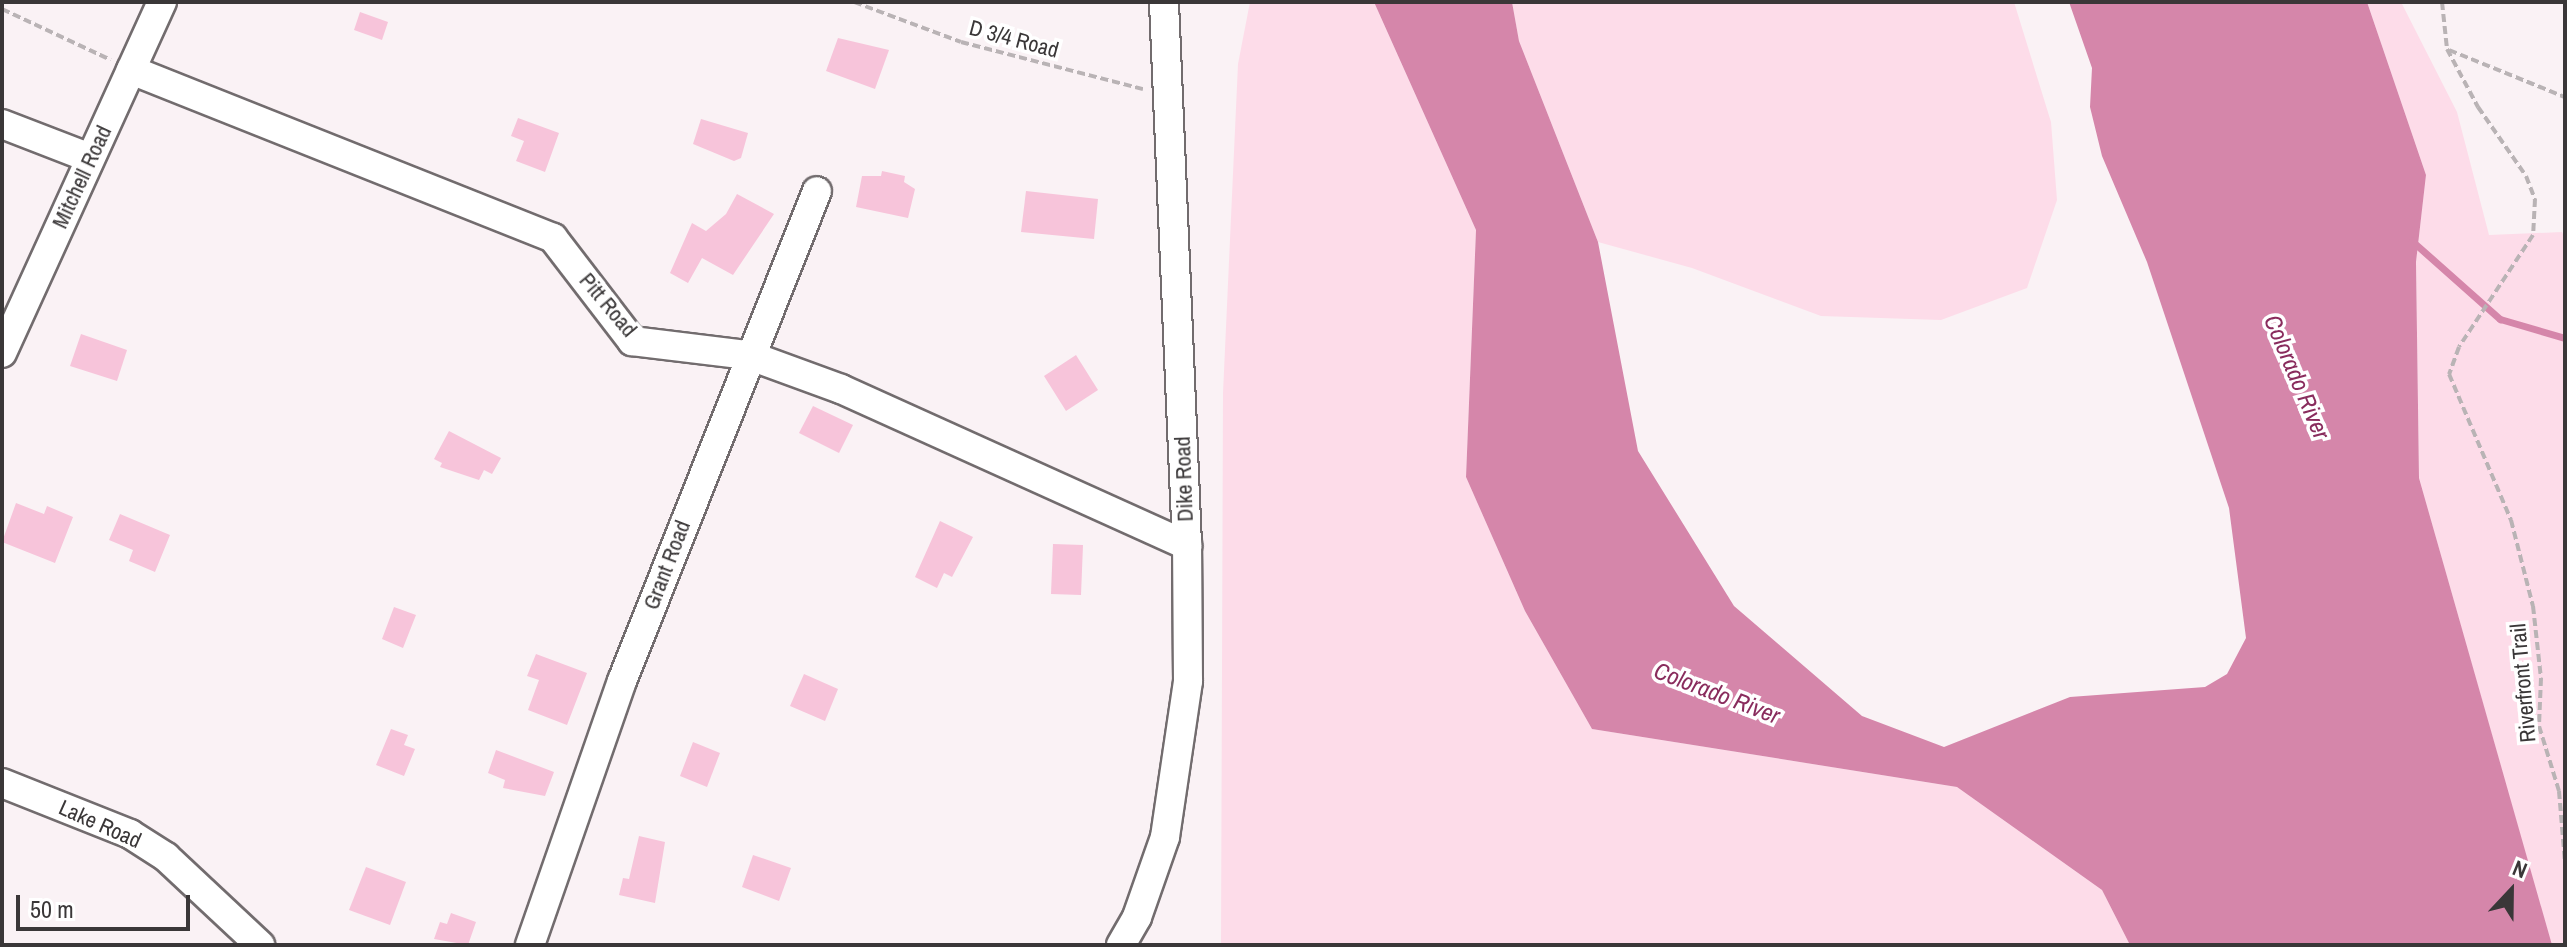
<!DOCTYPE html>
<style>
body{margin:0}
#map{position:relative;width:2567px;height:947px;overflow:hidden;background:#faf2f5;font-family:"Archivo Narrow",sans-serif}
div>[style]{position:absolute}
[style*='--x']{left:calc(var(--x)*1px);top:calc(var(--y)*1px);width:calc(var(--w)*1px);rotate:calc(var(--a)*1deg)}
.green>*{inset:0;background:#fddce9}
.water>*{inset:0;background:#d586aa}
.stream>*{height:7px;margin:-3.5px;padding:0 3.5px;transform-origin:3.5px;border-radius:3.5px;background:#d586aa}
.building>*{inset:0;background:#f7c4da}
.path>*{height:4px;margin-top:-2px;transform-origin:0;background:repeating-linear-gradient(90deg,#b9b3b5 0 8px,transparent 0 12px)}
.roads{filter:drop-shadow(2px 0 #726c6e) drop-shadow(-2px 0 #726c6e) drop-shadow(0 2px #726c6e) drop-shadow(0 -2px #726c6e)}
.minor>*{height:28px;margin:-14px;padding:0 14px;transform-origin:14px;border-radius:14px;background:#fff}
span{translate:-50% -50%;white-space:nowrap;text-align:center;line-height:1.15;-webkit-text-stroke:7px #fff;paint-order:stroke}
.street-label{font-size:22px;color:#3a3738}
.water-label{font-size:24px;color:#892c5d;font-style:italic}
.frame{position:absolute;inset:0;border:4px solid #3a3738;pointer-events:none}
.north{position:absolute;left:2471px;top:851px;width:80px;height:80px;-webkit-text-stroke:6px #fff;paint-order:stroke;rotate:22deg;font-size:22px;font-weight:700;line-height:32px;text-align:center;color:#3a3738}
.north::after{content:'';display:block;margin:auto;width:28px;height:36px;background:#3a3738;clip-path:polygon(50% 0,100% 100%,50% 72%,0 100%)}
.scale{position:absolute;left:16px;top:895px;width:174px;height:36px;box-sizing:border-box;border:4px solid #3a3738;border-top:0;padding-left:10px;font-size:24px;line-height:28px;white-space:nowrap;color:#3a3738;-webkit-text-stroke:6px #fff;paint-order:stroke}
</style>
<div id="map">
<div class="green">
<i style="clip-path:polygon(1250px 2px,1374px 2px,1476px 230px,1466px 477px,1525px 611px,1592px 729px,1957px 787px,2102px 890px,2130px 945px,1221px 945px,1223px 393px,1238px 64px)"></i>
<i style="clip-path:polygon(1512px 2px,2014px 2px,2051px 122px,2057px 200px,2027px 288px,1941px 320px,1821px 316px,1692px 268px,1598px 242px,1519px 41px)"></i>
<i style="clip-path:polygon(2367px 2px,2401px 2px,2457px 112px,2489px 235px,2562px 232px,2565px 238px,2565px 945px,2552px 945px,2550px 940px,2419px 478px,2416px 262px,2426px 175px)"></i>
</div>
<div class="water">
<i style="clip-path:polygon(1374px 2px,1512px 2px,1519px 41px,1598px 242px,1638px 451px,1734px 606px,1862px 716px,1944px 747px,2070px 697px,2205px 687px,2227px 674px,2246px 638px,2229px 508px,2147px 262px,2102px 156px,2090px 107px,2092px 68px,2069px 2px,2367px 2px,2426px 175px,2416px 262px,2419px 478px,2552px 945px,2130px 945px,2102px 890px,1957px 787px,1592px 729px,1525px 611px,1466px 477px,1476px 230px)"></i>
</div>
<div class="stream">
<i style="--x:2412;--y:241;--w:118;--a:41.6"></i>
<i style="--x:2500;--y:319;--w:68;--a:16.3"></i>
</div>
<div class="building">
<i style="clip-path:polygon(360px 12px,388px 22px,382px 40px,354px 30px)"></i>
<i style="clip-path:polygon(838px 38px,889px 50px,875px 89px,826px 71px)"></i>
<i style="clip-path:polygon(518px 118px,559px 133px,545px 172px,516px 161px,524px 141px,511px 136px)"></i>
<i style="clip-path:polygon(701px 119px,748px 133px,741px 158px,734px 161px,693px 144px)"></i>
<i style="clip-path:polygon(882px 171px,905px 176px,904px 182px,915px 189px,908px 218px,856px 207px,862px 176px,881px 176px)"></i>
<i style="clip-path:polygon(1026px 191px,1098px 199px,1094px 239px,1021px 232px)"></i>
<i style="clip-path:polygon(737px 194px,774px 214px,733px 275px,702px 258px,688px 283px,670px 273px,692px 223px,706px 231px,726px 214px)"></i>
<i style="clip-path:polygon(81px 334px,127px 350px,117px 381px,70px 366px)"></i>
<i style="clip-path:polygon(1076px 355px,1098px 390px,1066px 411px,1044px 376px)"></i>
<i style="clip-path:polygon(813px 406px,853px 425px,839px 453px,799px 433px)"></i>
<i style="clip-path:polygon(449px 431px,501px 458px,492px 474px,484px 470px,479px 480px,440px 467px,442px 463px,434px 459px)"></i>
<i style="clip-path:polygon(16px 503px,44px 514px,47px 506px,73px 517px,55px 563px,2px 542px)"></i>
<i style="clip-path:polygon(120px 514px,170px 535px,155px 572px,129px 561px,133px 550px,109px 540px)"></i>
<i style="clip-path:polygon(940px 521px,973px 537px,952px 577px,944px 573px,937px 588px,915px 577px)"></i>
<i style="clip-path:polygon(1053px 544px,1083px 545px,1081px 595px,1051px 594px)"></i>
<i style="clip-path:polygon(394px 607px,416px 615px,403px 648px,382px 639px)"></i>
<i style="clip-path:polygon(536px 654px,587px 673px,567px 725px,528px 710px,539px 680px,527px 676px)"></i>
<i style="clip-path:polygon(804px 674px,838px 689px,825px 721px,790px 706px)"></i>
<i style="clip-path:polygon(391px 729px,408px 735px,404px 745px,415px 749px,404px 776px,376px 765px)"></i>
<i style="clip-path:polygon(693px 742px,720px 753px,707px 787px,680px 776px)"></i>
<i style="clip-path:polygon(496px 750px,554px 772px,545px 796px,503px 788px,505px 780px,488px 773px)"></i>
<i style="clip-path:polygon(639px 836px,665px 842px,655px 903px,619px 895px,623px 878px,629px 879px)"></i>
<i style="clip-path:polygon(753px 855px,791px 868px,779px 901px,742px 887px)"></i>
<i style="clip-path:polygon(366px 867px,406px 882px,390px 925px,349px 910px)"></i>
<i style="clip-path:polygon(451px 913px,476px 922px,468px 945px,434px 939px,440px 922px,447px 924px)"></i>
</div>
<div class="path">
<i style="--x:854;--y:2;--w:114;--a:20.5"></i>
<i style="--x:961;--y:42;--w:188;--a:14.5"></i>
<i style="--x:2442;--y:2;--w:47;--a:83.9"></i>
<i style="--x:2447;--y:49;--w:66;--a:61.9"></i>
<i style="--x:2478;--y:107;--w:84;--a:55.2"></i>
<i style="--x:2526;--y:176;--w:25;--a:69"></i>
<i style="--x:2535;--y:199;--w:36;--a:93"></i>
<i style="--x:2533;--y:235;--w:134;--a:123.5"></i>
<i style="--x:2459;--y:347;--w:29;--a:110"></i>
<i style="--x:2449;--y:374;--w:159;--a:67"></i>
<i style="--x:2511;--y:520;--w:89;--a:75.7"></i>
<i style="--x:2533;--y:606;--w:72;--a:83.7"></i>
<i style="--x:2541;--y:678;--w:48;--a:92.4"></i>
<i style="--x:2539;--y:726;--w:68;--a:72.9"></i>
<i style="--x:2559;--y:791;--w:71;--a:85.2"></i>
<i style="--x:2;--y:9;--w:120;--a:25.1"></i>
<i style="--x:2449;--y:50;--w:125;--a:22.1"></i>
</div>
<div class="roads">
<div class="minor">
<i style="--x:131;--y:70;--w:454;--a:21.7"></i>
<i style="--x:553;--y:238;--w:130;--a:52.5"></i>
<i style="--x:632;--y:341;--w:117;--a:6.9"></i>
<i style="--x:748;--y:355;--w:99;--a:20.1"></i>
<i style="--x:841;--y:389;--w:380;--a:24.3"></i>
<i style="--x:2;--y:124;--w:94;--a:21.1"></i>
<i style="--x:2;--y:353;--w:386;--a:-65.5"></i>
<i style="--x:2;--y:783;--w:138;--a:21.7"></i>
<i style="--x:130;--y:834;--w:43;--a:32.6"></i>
<i style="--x:166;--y:857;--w:129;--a:43.1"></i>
<i style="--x:530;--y:945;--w:280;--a:-70.8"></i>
<i style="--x:622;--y:681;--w:527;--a:-68.3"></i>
<i style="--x:1121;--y:945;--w:32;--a:-60"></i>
<i style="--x:1137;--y:917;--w:85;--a:-70.7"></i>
<i style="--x:1165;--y:837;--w:158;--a:-81.6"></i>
<i style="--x:1188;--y:681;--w:136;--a:-90.4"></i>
<i style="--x:1187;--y:545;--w:543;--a:-92.43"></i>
</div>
</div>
<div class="street-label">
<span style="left:1014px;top:39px;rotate:15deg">D 3/4 Road</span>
<span style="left:82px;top:177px;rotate:-65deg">Mitchell Road</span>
<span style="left:608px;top:305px;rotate:50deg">Pitt Road</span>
<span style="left:1184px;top:479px;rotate:-92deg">Dike Road</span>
<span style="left:667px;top:565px;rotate:-69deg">Grant Road</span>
<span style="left:2523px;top:683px;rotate:-95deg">Riverfront Trail</span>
<span style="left:100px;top:824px;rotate:24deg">Lake Road</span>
</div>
<div class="water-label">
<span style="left:2297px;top:377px;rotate:67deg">Colorado River</span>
<span style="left:1717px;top:693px;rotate:21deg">Colorado River</span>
</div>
<div class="frame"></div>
<div class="north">N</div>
<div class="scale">50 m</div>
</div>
